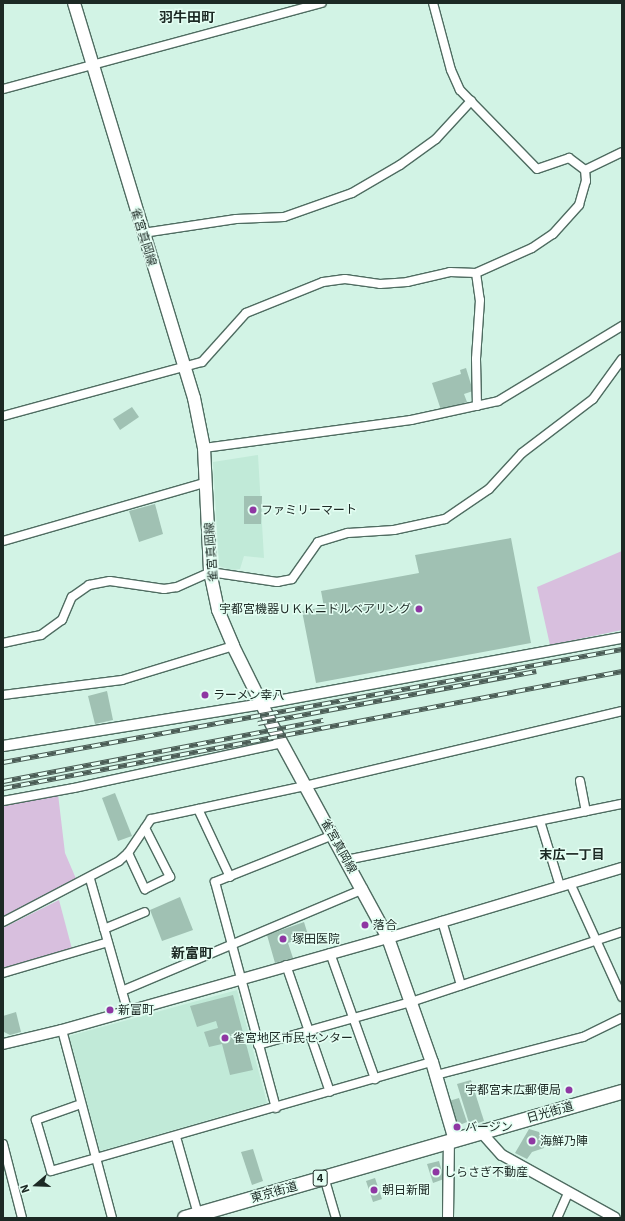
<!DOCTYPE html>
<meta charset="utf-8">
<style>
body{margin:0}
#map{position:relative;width:625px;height:1221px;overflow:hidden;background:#d2f3e5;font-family:"IBM Plex Sans","Noto Sans JP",sans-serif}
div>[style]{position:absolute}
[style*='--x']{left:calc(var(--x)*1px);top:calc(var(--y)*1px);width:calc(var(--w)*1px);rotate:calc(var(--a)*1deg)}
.built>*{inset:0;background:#c1ead8}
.green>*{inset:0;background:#d8bfde}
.building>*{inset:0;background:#a0c1b3}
.roads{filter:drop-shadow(1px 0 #4f6c61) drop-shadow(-1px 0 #4f6c61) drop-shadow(0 1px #4f6c61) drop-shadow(0 -1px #4f6c61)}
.minor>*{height:8px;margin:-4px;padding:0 4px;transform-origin:4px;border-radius:4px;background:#fff}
.tertiary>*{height:10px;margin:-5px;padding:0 5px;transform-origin:5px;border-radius:5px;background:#fff}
.secondary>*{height:12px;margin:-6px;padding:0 6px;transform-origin:6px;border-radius:6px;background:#fff}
.trunk>*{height:14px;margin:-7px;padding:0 7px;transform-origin:7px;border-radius:7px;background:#fff}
.rail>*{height:4.5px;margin-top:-2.25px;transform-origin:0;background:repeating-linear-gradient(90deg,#e4fef3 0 9px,#4b5d56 0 18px);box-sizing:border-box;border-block:1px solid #4b5d56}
.dots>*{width:11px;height:11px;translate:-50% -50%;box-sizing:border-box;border:2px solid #e4fef3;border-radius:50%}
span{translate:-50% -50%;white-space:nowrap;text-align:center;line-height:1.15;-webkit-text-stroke:3px #e4fef3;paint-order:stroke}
.shield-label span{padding:1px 3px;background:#e4fef3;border:1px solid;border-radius:3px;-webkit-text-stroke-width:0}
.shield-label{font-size:11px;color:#1c2924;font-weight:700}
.street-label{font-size:12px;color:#1c2924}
.poi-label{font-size:12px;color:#1c2924}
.left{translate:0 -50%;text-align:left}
.right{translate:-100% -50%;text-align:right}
.neighbourhood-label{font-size:13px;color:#1c2924;font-weight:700}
.quarter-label{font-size:14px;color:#1c2924;font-weight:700}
.frame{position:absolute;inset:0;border:4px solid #1c2924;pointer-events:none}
.north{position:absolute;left:16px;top:1165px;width:40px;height:40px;-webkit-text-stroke:3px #e4fef3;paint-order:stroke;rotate:251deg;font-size:11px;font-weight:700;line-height:16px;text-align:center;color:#1c2924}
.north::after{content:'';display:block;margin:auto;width:14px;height:18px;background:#1c2924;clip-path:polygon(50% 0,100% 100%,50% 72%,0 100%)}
</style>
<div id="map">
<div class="built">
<i style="clip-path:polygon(258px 455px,264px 558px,244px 556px,240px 569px,231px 570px,219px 566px,213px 462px)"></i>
<i style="clip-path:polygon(237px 990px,267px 1103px,100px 1151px,69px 1036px)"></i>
</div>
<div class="green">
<i style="clip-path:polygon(622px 551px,622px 630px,550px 645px,537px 587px)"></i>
<i style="clip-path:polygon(58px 794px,65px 853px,77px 881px,3px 918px,3px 806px)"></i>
<i style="clip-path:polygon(59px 900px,72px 949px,3px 968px,3px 928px)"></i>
</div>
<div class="building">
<i style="clip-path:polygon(466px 368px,473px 391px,464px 394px,467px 402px,441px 410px,432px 383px,461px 374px,460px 370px)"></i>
<i style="clip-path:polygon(132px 407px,139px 417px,120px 430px,113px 419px)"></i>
<i style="clip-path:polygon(244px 496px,262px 496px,261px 524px,244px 524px)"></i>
<i style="clip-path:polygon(155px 504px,163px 534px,139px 542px,129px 511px)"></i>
<i style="clip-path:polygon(511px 538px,531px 643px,316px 683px,302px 611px,324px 607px,321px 591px,419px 573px,415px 555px)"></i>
<i style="clip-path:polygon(107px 691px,113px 720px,95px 724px,88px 696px)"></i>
<i style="clip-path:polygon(115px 793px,132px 836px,118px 841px,102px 798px)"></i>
<i style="clip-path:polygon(180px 897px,193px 930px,162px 941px,150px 910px)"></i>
<i style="clip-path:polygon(304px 922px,308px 935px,288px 943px,293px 958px,275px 963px,267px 935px)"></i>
<i style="clip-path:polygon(233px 995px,253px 1070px,230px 1075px,222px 1044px,209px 1047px,204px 1032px,218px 1028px,216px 1021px,197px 1027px,190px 1006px)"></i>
<i style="clip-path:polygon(16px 1012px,21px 1032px,10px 1035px,4px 1032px,3px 1016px)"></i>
<i style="clip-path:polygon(471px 1080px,484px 1121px,470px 1126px,457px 1084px)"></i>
<i style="clip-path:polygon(459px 1098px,467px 1122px,457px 1126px,449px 1101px)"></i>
<i style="clip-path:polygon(529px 1129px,539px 1132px,544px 1148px,532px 1152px,527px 1159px,515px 1153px)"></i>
<i style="clip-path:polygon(253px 1149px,263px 1181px,252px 1185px,241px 1152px)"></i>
<i style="clip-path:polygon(439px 1161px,444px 1179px,433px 1183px,427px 1164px)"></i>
<i style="clip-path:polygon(375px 1178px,382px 1199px,373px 1202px,366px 1181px)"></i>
</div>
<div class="roads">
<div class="minor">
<i style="--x:433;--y:3;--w:69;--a:75"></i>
<i style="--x:451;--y:70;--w:22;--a:66"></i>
<i style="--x:460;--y:90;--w:110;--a:45.7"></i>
<i style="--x:537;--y:169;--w:34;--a:-19"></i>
<i style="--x:569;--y:158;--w:20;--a:37"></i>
<i style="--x:3;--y:89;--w:330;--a:-15.1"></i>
<i style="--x:143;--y:233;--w:94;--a:-8.6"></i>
<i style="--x:236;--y:219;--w:48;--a:-2.4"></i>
<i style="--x:284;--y:217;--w:72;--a:-19.4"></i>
<i style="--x:352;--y:193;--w:56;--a:-30.3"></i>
<i style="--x:400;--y:165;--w:44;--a:-35.8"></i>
<i style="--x:436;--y:139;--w:52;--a:-47.4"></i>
<i style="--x:476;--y:273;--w:27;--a:82"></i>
<i style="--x:480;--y:300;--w:59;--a:93.9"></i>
<i style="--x:476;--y:359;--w:47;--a:88.8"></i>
<i style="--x:3;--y:416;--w:206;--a:-15.2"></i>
<i style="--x:202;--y:362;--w:66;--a:-48.1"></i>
<i style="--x:246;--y:313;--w:83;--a:-21.9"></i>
<i style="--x:323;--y:282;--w:22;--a:-8"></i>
<i style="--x:345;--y:279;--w:35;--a:8"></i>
<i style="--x:380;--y:284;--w:27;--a:-4"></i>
<i style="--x:407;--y:282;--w:44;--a:-13.1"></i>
<i style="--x:450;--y:272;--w:26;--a:2"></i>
<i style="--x:476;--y:273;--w:61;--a:-24.1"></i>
<i style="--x:532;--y:248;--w:25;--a:-34"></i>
<i style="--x:553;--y:234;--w:39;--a:-48"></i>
<i style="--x:579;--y:205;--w:25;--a:-74"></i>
<i style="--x:586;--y:181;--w:11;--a:-95"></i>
<i style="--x:585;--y:170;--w:41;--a:-25.9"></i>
<i style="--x:204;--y:448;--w:209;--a:-7.7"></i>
<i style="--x:411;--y:420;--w:89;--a:-12.3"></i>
<i style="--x:498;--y:401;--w:145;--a:-31.2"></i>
<i style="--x:3;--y:541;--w:212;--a:-16.1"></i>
<i style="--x:3;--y:643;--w:39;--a:-12"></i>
<i style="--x:41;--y:635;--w:26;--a:-36"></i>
<i style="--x:62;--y:620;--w:25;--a:-67"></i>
<i style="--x:72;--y:597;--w:21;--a:-35"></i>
<i style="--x:89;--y:585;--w:21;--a:-11"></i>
<i style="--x:110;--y:581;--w:55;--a:8.4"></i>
<i style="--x:164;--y:589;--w:13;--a:-9"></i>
<i style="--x:177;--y:587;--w:36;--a:-24"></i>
<i style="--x:210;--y:572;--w:68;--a:8.5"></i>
<i style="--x:277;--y:582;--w:15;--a:-11"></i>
<i style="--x:292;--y:579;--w:45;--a:-54.9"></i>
<i style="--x:318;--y:542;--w:31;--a:-17"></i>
<i style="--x:348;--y:533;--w:46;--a:-3.7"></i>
<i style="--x:394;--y:530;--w:52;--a:-12.2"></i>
<i style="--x:445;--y:519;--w:53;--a:-34.3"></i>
<i style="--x:489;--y:489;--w:49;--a:-47.5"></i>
<i style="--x:522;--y:453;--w:89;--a:-37.3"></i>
<i style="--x:593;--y:399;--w:49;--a:-54.1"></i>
<i style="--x:3;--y:695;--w:120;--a:-7.2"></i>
<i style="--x:122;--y:680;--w:116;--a:-17"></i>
<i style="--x:580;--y:781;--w:31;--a:79"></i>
<i style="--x:3;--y:801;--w:72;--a:-10.4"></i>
<i style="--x:74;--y:788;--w:213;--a:-12.2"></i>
<i style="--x:198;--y:809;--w:75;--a:64.8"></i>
<i style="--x:540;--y:821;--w:68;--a:72.9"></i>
<i style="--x:128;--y:853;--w:40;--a:65"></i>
<i style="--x:145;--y:889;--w:28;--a:-26"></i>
<i style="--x:170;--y:877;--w:55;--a:-117"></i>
<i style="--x:346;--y:860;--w:282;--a:-11.5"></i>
<i style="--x:90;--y:879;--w:138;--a:74.1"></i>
<i style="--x:570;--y:883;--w:125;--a:65.5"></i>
<i style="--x:442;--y:921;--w:67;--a:73.5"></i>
<i style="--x:3;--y:922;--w:131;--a:-27.7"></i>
<i style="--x:119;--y:861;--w:12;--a:-42"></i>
<i style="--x:128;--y:853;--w:41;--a:-55.9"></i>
<i style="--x:151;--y:819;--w:157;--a:-12.1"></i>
<i style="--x:305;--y:786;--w:326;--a:-13.3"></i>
<i style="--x:104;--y:929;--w:44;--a:-22.5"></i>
<i style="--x:330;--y:953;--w:134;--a:70.3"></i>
<i style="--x:286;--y:965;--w:134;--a:70.9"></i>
<i style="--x:3;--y:973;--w:109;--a:-16.4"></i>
<i style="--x:122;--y:991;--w:262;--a:-22.9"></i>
<i style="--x:62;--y:1030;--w:195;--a:75.1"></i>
<i style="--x:258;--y:1045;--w:159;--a:-15.7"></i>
<i style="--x:411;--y:1002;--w:222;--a:-18.4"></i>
<i style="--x:436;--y:1075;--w:152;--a:-14.5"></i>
<i style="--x:583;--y:1037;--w:43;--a:-26"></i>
<i style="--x:81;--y:1104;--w:48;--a:160.4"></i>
<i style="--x:36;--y:1120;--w:53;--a:73.6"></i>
<i style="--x:51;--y:1171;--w:396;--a:-16"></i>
<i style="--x:276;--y:1108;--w:234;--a:-105.1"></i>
<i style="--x:215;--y:882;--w:127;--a:-21.7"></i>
<i style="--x:176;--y:1137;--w:80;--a:74.1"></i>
<i style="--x:3;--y:1144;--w:76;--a:75.6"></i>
<i style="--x:324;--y:1177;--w:43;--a:73.7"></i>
<i style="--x:557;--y:1218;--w:27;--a:-66"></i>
</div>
<div class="tertiary">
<i style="--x:3;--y:746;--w:261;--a:-9.2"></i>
<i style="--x:261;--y:704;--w:367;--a:-10.4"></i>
<i style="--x:3;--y:1044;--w:61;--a:-13.3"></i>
<i style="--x:62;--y:1030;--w:339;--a:-15.8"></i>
<i style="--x:388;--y:938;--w:244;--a:-16.7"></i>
<i style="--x:481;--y:1132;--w:31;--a:48"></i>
<i style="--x:502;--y:1155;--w:129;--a:29.1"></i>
<i style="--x:448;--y:1218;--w:77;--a:-89.3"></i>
</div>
<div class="secondary">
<i style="--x:74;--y:3;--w:413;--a:73.1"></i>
<i style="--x:194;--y:398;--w:51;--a:78.7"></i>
<i style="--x:204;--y:448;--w:124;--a:87.2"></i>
<i style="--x:210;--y:572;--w:39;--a:78"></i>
<i style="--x:218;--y:610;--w:39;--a:67"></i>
<i style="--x:233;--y:646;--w:93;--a:63.7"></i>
<i style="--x:274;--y:729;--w:238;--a:61.4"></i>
<i style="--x:388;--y:938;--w:132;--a:70.5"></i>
<i style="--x:432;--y:1062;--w:81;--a:73.6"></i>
</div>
<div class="trunk">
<i style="--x:185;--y:1218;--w:455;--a:-16.1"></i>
</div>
</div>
<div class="rail">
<i style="--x:258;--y:723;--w:283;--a:-10.6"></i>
<i style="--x:3;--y:762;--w:629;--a:-10.35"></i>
<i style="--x:3;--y:781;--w:326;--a:-10.8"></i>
<i style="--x:3;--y:788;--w:630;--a:-10.7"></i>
</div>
<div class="dots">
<i style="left:253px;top:510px;background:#8f37a3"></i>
<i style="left:419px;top:609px;background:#8f37a3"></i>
<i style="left:205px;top:695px;background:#8f37a3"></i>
<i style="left:365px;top:925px;background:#8f37a3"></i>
<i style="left:283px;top:939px;background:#8f37a3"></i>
<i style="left:110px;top:1010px;background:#8f37a3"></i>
<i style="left:225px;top:1038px;background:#8f37a3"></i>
<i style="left:569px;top:1090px;background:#8f37a3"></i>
<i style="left:457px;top:1127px;background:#8f37a3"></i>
<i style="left:532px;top:1141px;background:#8f37a3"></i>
<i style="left:436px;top:1172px;background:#8f37a3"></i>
<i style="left:374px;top:1190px;background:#8f37a3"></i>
</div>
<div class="shield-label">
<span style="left:320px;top:1178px">4</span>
</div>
<div class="street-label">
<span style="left:144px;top:237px;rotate:73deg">雀宮真岡線</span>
<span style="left:211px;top:552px;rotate:-94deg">雀宮真岡線</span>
<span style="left:339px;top:846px;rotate:61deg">雀宮真岡線</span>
<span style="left:550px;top:1112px;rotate:-16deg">日光街道</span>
<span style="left:274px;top:1192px;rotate:-16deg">東京街道</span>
</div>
<div class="poi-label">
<span class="left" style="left:261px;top:510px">ファミリーマート</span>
<span class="right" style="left:411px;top:609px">宇都宮機器ＵＫＫニドルベアリング</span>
<span class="left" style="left:213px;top:695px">ラーメン幸八</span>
<span class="left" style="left:373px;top:925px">落合</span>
<span class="left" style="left:292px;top:939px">塚田医院</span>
<span class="left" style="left:118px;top:1010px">新富町</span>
<span class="left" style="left:233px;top:1038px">雀宮地区市民センター</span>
<span class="right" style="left:561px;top:1090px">宇都宮末広郵便局</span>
<span class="left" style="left:465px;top:1127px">バージン</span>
<span class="left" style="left:540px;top:1141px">海鮮乃陣</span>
<span class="left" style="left:444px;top:1172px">しらさぎ不動産</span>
<span class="left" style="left:382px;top:1190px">朝日新聞</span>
</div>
<div class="neighbourhood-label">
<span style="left:572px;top:855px">末広一丁目</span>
</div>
<div class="quarter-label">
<span style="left:187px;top:17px">羽牛田町</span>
<span style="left:192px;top:953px">新富町</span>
</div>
<div class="frame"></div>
<div class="north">N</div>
</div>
